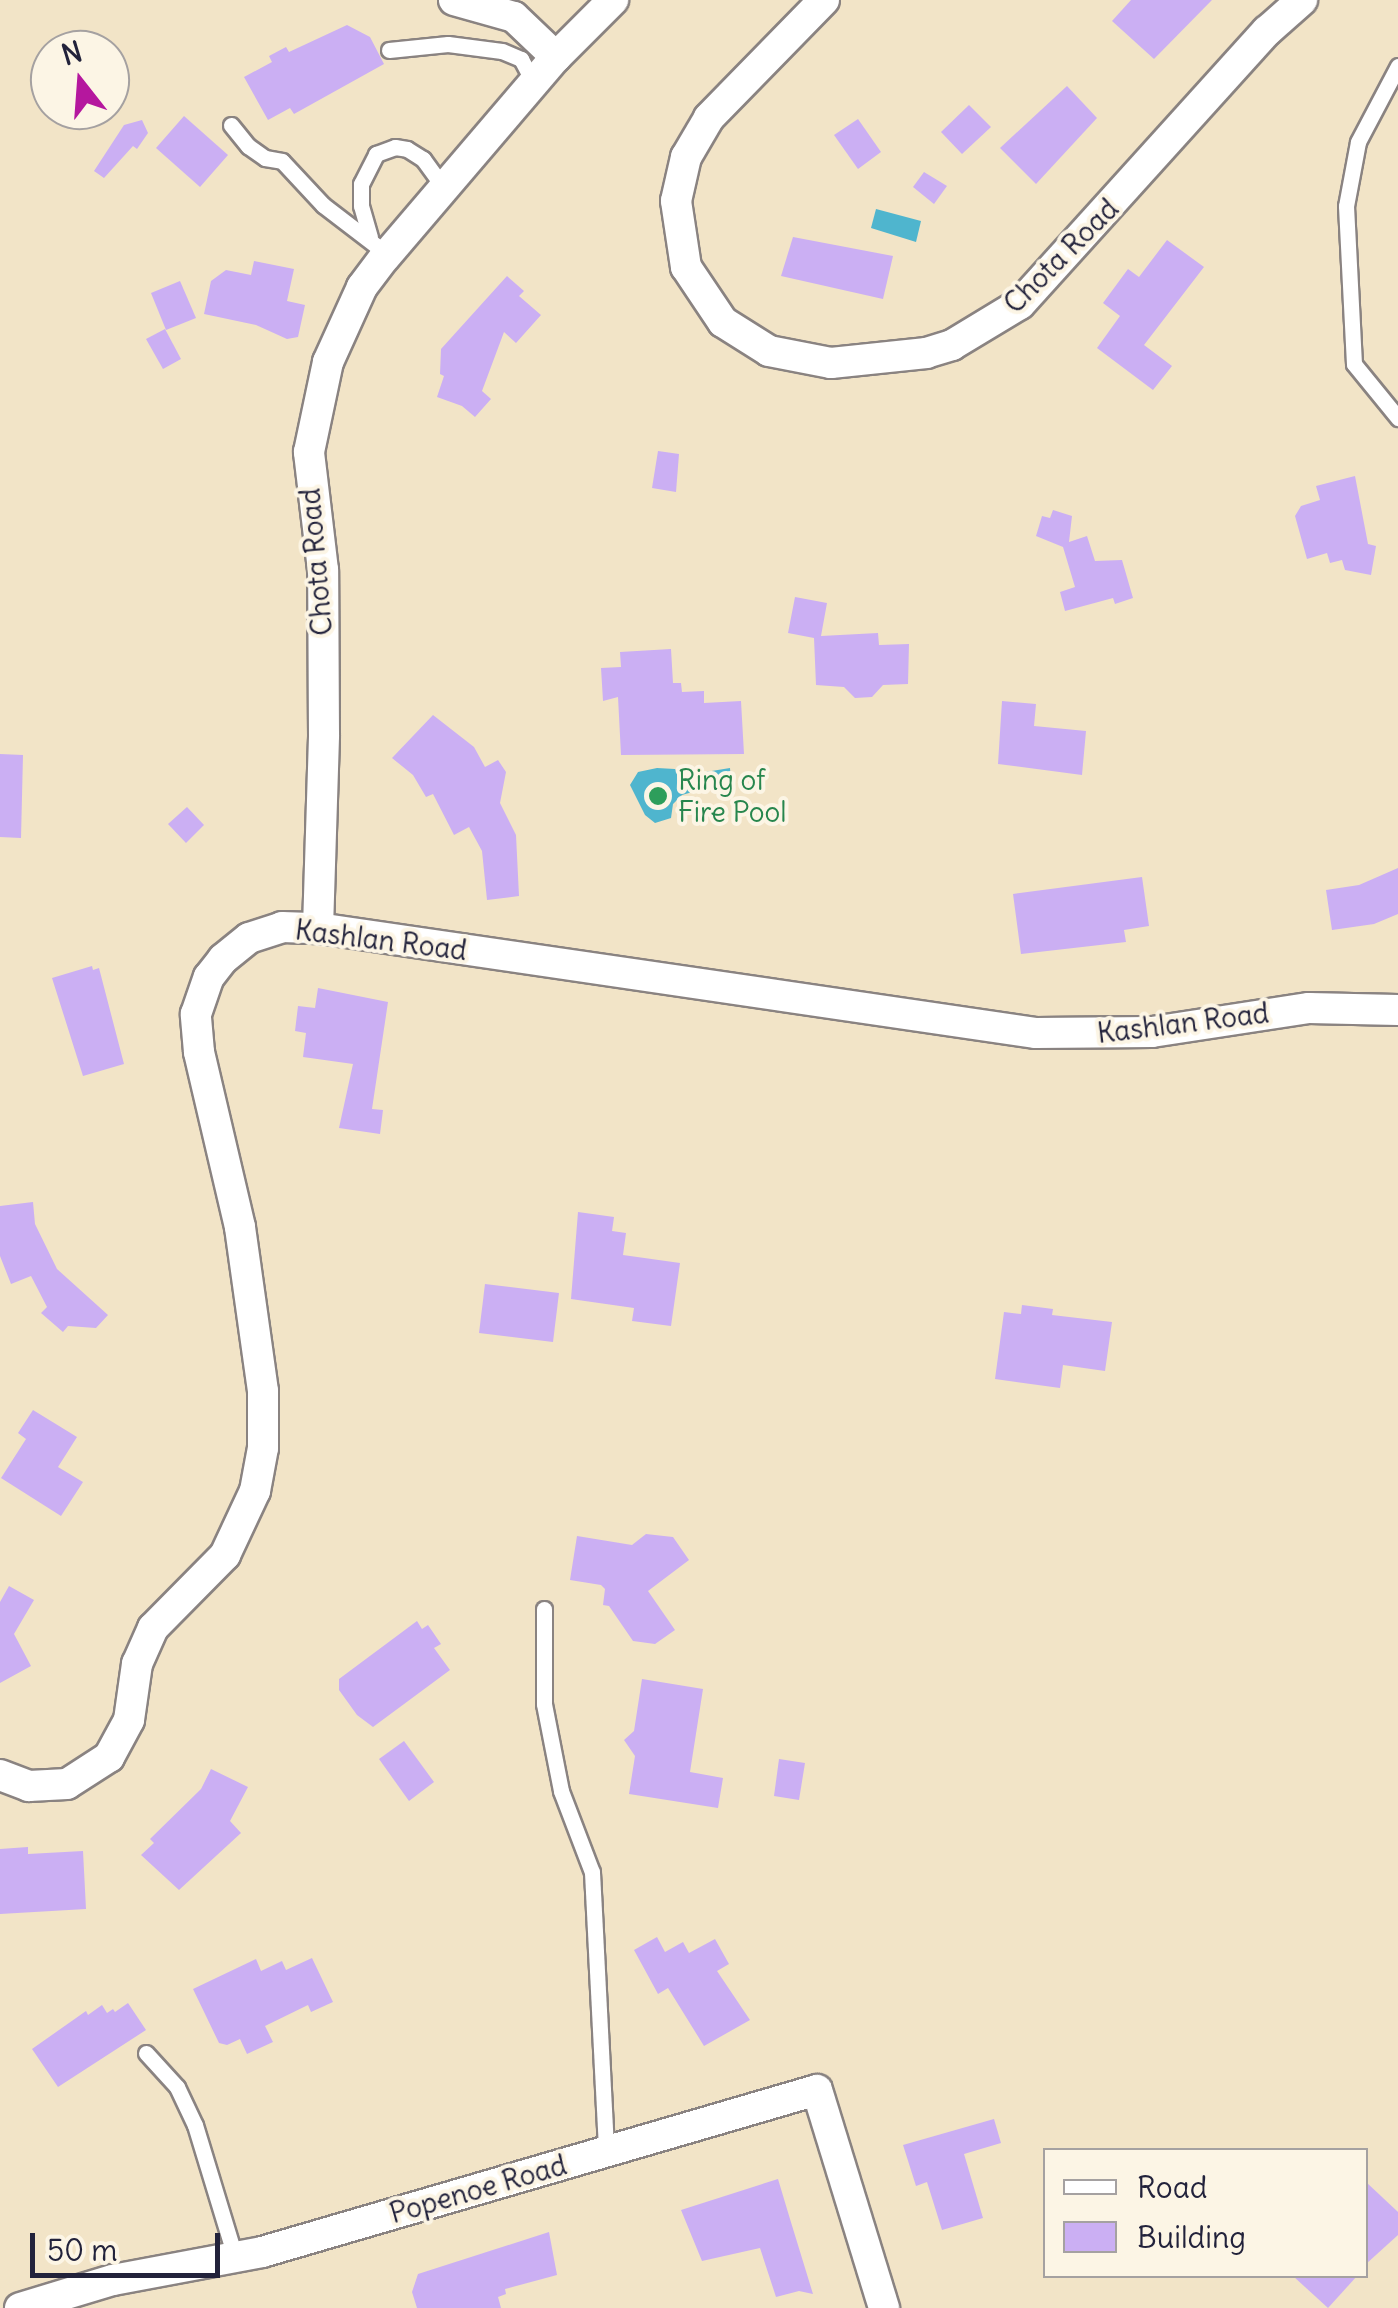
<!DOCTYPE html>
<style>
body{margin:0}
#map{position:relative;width:1398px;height:2308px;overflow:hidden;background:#f2e4c7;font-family:Delius,sans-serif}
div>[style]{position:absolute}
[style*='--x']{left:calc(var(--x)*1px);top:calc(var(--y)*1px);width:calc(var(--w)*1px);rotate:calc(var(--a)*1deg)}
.water>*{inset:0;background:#4fb5ce}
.building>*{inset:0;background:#cbaff3}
.roads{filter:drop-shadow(2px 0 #8a8381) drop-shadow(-2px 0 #8a8381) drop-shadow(0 2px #8a8381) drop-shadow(0 -2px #8a8381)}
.lane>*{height:15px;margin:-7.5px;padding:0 7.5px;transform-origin:7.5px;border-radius:7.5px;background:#fff}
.street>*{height:30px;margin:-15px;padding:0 15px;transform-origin:15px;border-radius:15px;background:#fff}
.dots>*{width:28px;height:28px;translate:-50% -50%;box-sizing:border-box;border:5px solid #fcf5e5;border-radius:50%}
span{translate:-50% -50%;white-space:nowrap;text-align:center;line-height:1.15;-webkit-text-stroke:8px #fcf5e5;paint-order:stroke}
.street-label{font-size:28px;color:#22223b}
.leisure-label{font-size:28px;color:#27864d}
.left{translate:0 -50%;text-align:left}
.legend{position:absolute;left:1043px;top:2148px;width:325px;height:130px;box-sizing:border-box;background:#fcf5e5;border:2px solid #a5a1a1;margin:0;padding:12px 18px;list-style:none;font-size:30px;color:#22223b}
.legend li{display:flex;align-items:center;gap:20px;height:50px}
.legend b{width:50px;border:2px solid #a5a1a1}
.north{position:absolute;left:30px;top:30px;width:100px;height:100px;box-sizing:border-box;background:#fcf5e5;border:2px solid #a5a1a1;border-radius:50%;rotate:343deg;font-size:28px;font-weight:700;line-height:40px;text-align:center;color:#22223b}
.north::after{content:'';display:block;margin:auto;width:35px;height:45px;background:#b5179e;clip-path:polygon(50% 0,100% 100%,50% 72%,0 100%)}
.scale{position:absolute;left:30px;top:2233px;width:190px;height:45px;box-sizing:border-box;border:5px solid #22223b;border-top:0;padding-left:12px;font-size:30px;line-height:35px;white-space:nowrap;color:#22223b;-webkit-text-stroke:8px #fcf5e5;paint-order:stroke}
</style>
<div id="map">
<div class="water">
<i style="clip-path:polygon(876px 209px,921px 221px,916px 242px,871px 228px)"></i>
<i style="clip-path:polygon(657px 768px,675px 769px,681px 776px,730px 768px,731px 781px,682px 795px,673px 804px,671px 818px,655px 823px,645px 815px,630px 785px,638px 772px)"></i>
</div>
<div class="building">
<i style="clip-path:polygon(1131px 0,1212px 0,1154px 59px,1112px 21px)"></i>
<i style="clip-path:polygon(347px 25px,370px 37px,384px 64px,294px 114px,290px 108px,268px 120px,244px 77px,272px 62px,269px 56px,286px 47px,289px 52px)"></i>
<i style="clip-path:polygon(1067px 86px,1097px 118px,1036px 184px,1000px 148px)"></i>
<i style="clip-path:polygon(969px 105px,991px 127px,962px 154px,941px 132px)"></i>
<i style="clip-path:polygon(184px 116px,228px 155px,200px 187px,156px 148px)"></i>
<i style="clip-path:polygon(858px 119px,881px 152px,858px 169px,834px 135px)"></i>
<i style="clip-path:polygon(142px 120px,148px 133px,137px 149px,133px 146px,104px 178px,94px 171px,124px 125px)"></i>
<i style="clip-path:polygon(924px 172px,947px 186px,934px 204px,913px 187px)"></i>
<i style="clip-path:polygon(793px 237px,893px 256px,883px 299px,781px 276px)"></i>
<i style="clip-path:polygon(1167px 240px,1204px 267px,1144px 345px,1172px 366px,1153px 390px,1097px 348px,1120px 316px,1103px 303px,1128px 269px,1139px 277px)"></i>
<i style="clip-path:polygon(254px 261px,294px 269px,287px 301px,305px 305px,298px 337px,287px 339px,256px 325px,204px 314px,211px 281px,226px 270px,251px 275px)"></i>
<i style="clip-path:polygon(507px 276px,524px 291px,519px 296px,541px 315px,516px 343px,504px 332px,482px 391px,491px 399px,475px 417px,462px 406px,437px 397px,444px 376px,440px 374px,441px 349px)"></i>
<i style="clip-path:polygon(180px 281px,196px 318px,166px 330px,151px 293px)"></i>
<i style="clip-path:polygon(165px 329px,181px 359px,163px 369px,146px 339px)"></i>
<i style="clip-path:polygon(658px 451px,679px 454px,676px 492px,652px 488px)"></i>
<i style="clip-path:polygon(1355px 476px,1368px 544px,1376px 546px,1371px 575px,1345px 570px,1342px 560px,1330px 563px,1327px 553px,1307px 559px,1295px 516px,1301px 506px,1320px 500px,1316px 486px)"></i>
<i style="clip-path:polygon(1053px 510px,1072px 516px,1069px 542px,1087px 536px,1095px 561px,1122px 560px,1133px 598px,1115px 604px,1113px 598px,1065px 611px,1060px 592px,1075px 587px,1063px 547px,1036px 536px,1042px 516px,1050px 518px)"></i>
<i style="clip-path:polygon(795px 597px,827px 603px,821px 636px,878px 633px,879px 645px,909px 644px,908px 684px,883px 685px,872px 697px,855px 698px,844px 687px,816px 685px,814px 638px,788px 633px)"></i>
<i style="clip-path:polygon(671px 649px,673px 683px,681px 683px,682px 692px,704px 691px,704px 703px,741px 701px,744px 754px,621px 755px,618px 697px,603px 701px,601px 668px,621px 667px,620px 652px)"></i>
<i style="clip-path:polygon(1002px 701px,1036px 704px,1034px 726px,1086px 731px,1082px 775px,998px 764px)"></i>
<i style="clip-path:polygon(433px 715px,474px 747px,485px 767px,498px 760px,506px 772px,500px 803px,516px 835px,519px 896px,487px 900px,482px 851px,469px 827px,454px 835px,433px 794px,426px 797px,413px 775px,392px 758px)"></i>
<i style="clip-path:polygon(0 754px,23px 755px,21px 838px,0 837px)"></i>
<i style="clip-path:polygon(187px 807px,204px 825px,186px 843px,168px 824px)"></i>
<i style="clip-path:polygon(1398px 868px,1398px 914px,1374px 924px,1332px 930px,1326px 890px,1359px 885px)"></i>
<i style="clip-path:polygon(1142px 877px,1149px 926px,1124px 930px,1126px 942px,1021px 954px,1013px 894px)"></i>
<i style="clip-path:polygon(92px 966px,93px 970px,99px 968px,124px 1064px,83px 1076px,52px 978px)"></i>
<i style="clip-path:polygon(318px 988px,388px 1002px,372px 1109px,383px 1110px,380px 1134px,339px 1128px,353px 1064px,303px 1057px,306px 1033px,295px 1031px,298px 1006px,315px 1008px)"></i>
<i style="clip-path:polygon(33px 1202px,35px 1224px,57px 1269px,108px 1315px,96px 1328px,68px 1326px,63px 1332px,41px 1313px,47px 1307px,31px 1276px,11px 1284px,0 1256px,0 1206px)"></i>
<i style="clip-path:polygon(578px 1212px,614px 1217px,612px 1231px,626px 1233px,623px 1255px,680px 1263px,671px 1326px,632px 1321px,634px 1308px,571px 1299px)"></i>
<i style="clip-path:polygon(485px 1284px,559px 1293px,553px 1342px,479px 1333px)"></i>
<i style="clip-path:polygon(1022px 1305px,1053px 1309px,1052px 1315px,1112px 1322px,1105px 1371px,1063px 1365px,1060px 1388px,995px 1379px,1004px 1312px,1021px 1314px)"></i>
<i style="clip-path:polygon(33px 1410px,77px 1437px,58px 1467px,83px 1482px,61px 1516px,1px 1478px,26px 1439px,18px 1433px)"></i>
<i style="clip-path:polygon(646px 1534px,673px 1537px,689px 1560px,648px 1591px,675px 1630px,655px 1644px,633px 1641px,609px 1606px,603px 1605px,605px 1589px,601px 1585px,570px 1580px,577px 1536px,632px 1545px)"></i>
<i style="clip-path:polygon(9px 1586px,34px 1600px,14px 1634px,31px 1666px,0 1683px,0 1602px)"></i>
<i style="clip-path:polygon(417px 1621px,422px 1629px,428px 1625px,441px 1644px,434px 1648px,450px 1670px,373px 1727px,357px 1715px,339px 1690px,339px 1679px)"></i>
<i style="clip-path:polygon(642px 1679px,703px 1689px,690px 1772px,723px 1778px,718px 1808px,629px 1794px,635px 1756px,624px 1740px,634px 1731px)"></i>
<i style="clip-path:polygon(404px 1741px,434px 1782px,409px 1801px,379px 1759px)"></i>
<i style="clip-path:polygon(779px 1759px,805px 1763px,799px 1800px,774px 1796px)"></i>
<i style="clip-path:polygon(211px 1769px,248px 1787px,230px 1821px,241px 1833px,179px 1890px,141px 1855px,154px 1843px,150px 1839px,201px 1789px)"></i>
<i style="clip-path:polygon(28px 1847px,28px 1854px,83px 1851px,86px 1909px,0 1914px,0 1849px)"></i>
<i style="clip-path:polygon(657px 1937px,665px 1952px,683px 1942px,689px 1953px,715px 1939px,729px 1964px,717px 1971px,750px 2020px,704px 2046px,668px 1988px,658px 1994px,634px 1950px)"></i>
<i style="clip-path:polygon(312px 1958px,333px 2002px,311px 2012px,308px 2005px,265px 2026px,273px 2042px,247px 2054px,240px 2039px,227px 2045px,219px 2043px,193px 1989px,256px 1959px,261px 1971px,282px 1961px,286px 1970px)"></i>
<i style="clip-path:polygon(128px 2003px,146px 2030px,58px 2087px,32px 2049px,86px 2011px,88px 2015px,102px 2005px,107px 2013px,113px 2009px,115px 2012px)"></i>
<i style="clip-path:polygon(994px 2119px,1001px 2143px,964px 2154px,983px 2218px,942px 2230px,927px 2182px,916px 2186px,903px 2145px)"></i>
<i style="clip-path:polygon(778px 2179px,790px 2219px,813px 2294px,799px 2291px,776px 2297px,760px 2248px,702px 2261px,681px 2210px)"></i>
<i style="clip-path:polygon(1366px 2182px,1398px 2212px,1398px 2235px,1366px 2264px)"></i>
<i style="clip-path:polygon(549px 2232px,557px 2275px,505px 2289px,506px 2294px,498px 2297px,501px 2308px,417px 2308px,412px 2292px,418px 2274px)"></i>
<i style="clip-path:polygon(1293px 2276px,1357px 2276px,1328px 2308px)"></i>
</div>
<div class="roads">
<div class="lane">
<i style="--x:389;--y:50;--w:59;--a:-5.8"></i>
<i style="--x:448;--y:44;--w:54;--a:7.4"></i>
<i style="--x:502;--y:51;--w:21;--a:23"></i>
<i style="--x:521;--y:59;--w:27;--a:62"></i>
<i style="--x:1398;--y:66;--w:86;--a:117.8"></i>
<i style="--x:1358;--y:142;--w:65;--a:100.6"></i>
<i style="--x:1346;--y:206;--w:158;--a:87.1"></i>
<i style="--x:1354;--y:364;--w:70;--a:50.8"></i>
<i style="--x:231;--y:125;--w:27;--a:51"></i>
<i style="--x:248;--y:146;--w:21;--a:35"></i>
<i style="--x:265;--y:158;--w:17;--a:10"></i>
<i style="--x:282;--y:161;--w:60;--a:47"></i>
<i style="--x:323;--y:205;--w:81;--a:37.4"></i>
<i style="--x:370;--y:237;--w:32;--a:-106"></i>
<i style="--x:361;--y:206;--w:22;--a:-90"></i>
<i style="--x:361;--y:184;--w:34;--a:-63"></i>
<i style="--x:376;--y:154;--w:20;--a:-20"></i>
<i style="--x:395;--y:147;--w:12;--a:9"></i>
<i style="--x:407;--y:149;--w:19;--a:32"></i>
<i style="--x:423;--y:159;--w:36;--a:54"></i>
<i style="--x:544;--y:1609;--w:95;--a:90"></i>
<i style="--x:544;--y:1704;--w:89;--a:78.9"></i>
<i style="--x:561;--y:1791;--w:87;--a:69.1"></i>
<i style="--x:592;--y:1872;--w:279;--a:87.1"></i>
<i style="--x:146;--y:2053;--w:46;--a:47.6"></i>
<i style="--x:177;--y:2087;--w:42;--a:64.7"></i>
<i style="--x:195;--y:2125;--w:138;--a:73.1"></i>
</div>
<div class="street">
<i style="--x:454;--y:0;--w:62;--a:15.8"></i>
<i style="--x:514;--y:17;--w:58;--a:43.6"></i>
<i style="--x:824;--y:0;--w:165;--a:134.3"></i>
<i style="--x:709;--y:118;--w:45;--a:120.5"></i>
<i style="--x:686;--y:157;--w:45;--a:102.8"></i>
<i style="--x:676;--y:201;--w:67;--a:81.4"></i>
<i style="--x:686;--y:267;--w:66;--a:56.1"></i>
<i style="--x:723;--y:322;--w:54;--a:32.2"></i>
<i style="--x:769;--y:351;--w:63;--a:11"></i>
<i style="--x:831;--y:363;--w:96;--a:-6"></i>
<i style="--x:926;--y:353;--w:27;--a:-17"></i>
<i style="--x:952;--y:345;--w:79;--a:-31.1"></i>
<i style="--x:1020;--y:304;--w:368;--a:-47.9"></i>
<i style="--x:1267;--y:31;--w:47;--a:-41.5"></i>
<i style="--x:318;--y:928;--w:193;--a:-88.2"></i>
<i style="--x:324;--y:735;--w:165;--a:-90.3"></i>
<i style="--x:323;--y:570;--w:119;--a:-96.8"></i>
<i style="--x:309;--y:452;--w:92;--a:-78.1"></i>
<i style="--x:328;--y:362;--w:82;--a:-65.6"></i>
<i style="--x:362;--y:287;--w:38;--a:-53"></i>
<i style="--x:385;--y:257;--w:263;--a:-49.5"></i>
<i style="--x:556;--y:57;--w:81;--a:-45"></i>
<i style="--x:0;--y:1775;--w:31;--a:21"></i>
<i style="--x:29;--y:1786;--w:38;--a:-3"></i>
<i style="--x:67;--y:1784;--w:50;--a:-32.7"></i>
<i style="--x:109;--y:1757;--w:42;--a:-61.6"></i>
<i style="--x:129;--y:1720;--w:57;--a:-81.9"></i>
<i style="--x:137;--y:1664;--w:39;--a:-66"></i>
<i style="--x:153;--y:1628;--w:103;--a:-45.4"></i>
<i style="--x:225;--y:1555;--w:71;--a:-64.9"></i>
<i style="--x:255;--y:1491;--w:44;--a:-79.5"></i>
<i style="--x:263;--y:1448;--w:57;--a:-90"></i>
<i style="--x:263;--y:1391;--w:166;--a:-98"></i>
<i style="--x:240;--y:1227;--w:180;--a:-103.2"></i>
<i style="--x:199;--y:1052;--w:38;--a:-95"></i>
<i style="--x:196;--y:1014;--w:39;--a:-71"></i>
<i style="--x:209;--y:977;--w:23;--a:-52"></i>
<i style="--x:223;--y:959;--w:33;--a:-39"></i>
<i style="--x:249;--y:938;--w:35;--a:-18"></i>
<i style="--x:282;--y:927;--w:36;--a:2"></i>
<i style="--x:318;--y:928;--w:726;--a:8.32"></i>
<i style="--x:1036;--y:1033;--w:116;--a:-0.5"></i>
<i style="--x:1152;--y:1032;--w:159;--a:-8.7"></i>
<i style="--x:1309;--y:1008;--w:89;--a:1.3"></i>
<i style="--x:20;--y:2308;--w:97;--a:-16.8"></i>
<i style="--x:113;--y:2280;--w:152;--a:-10.6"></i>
<i style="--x:262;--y:2252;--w:578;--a:-16.27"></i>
<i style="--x:817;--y:2090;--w:228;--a:72.9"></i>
</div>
</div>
<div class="dots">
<i style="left:658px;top:796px;background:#2e9e5b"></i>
</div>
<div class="street-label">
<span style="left:1061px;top:256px;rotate:-45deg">Chota Road</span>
<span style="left:316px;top:562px;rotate:-95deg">Chota Road</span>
<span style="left:381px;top:940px;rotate:7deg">Kashlan Road</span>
<span style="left:1183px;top:1023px;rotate:-7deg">Kashlan Road</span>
<span style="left:478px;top:2189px;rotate:-16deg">Popenoe Road</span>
</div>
<div class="leisure-label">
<span class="left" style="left:678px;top:796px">Ring of<br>Fire Pool</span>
</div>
<ul class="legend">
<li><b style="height:12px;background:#fff"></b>Road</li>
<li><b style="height:28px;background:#cbaff3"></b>Building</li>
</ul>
<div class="north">N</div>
<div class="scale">50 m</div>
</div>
